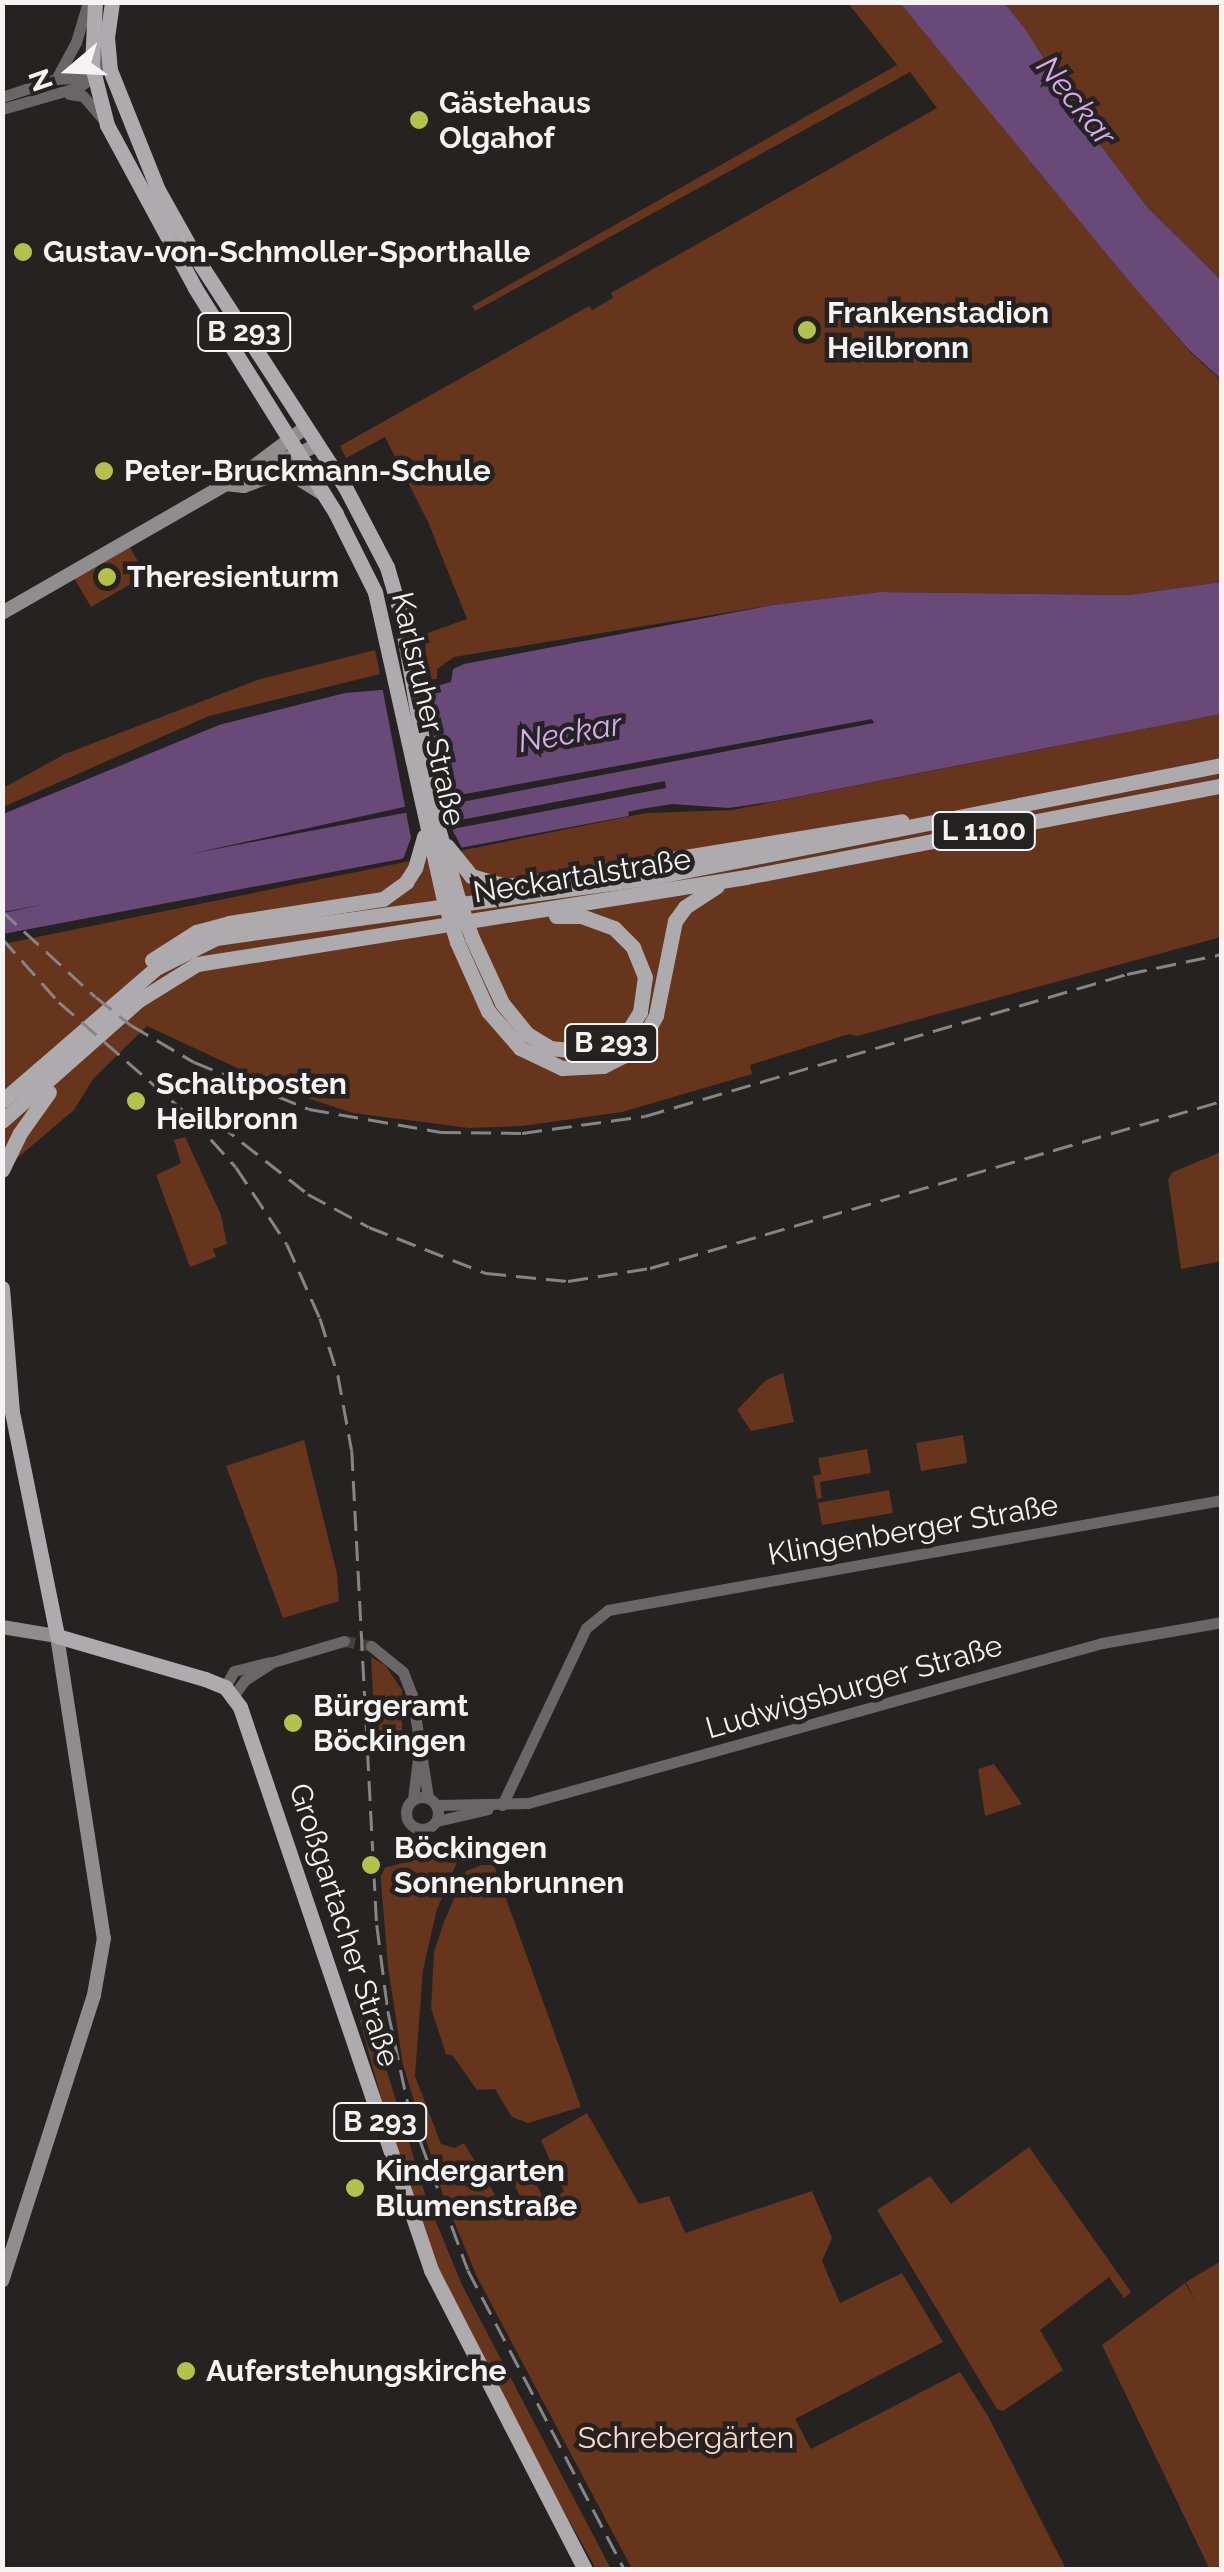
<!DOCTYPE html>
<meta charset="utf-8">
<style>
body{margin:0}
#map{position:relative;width:1224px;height:2572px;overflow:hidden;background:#252222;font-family:Raleway,sans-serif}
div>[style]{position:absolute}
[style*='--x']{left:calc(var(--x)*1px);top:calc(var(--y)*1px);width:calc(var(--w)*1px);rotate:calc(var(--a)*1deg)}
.green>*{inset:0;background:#66351c}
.water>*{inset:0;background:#684977}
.pier>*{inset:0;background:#252222}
.tertiary-tunnel>*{height:11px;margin-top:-5.5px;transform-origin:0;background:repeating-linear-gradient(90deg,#444142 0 11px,transparent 0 16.5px)}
.tertiary>*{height:11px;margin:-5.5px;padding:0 5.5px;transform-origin:5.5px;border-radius:5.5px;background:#686667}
.tertiary>.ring{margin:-5.5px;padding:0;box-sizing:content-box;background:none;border:11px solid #686667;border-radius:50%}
.secondary>*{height:14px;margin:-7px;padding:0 7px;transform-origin:7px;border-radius:7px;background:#8f8d8e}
.primary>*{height:15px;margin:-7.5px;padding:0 7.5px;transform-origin:7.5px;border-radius:7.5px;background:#adabad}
.rail>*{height:2.5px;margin-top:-1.25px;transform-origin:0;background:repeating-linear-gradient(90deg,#878485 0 20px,transparent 0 30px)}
.primary-bridge>*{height:15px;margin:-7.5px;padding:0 7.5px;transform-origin:7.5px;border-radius:7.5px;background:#adabad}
.dots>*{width:28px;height:28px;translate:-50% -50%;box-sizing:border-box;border:5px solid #252222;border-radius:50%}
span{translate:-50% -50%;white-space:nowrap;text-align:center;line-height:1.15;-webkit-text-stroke:9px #252222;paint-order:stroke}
.shield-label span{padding:2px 8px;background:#252222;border:2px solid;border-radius:8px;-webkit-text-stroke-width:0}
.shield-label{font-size:28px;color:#f6f3f4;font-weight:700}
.poi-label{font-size:30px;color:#f6f3f4;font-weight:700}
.left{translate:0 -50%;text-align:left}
.street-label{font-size:30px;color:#f6f3f4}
.park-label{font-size:30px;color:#fdd9c9}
.water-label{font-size:32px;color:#d9a9f2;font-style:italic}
.frame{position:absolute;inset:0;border:5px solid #f6f3f4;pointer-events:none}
.north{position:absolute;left:20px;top:20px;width:100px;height:100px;-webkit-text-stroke:8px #252222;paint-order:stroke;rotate:251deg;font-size:28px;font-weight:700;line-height:40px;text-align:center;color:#f6f3f4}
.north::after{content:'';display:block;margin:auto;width:35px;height:45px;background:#f6f3f4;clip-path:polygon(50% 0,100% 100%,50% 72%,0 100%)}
</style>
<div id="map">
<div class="green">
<i style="clip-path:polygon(848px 3px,900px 3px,1189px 351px,1221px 380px,1221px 582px,1129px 595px,880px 592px,773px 605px,454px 657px,437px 669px,437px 679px,426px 680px,425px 634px,467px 619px,428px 522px,385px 437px,346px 458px,340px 446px,589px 306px,592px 310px,613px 298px,611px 293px,937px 108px,910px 72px,475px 311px,472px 306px,897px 65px)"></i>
<i style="clip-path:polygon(1004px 3px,1221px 3px,1221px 280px,1148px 208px,1089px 130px,1024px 27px)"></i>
<i style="clip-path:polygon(129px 546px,146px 575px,91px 607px,74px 578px)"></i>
<i style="clip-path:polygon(375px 650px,380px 674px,209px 716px,3px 807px,3px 788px,65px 754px,257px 680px)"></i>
<i style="clip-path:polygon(1221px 714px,1221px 937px,857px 1036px,849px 1034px,750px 1065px,752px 1074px,622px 1112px,522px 1126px,469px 1128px,353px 1113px,289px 1092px,147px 1026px,93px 1079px,74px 1110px,3px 1170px,3px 944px,646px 813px,732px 810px)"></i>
<i style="clip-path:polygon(185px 1137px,221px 1215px,227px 1244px,213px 1249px,216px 1257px,190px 1267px,156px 1175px,181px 1163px,174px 1140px)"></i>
<i style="clip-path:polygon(1221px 1152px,1221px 1261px,1181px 1269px,1168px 1179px,1173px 1172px)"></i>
<i style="clip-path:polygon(783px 1373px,794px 1422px,751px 1431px,737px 1410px,766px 1380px)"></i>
<i style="clip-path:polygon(963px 1435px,967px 1463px,921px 1471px,916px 1443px)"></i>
<i style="clip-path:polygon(304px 1440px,337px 1574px,339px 1601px,283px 1618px,226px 1466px)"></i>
<i style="clip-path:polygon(867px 1449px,871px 1473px,820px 1482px,822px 1498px,817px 1499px,813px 1476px,821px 1474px,818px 1458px)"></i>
<i style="clip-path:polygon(889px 1490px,893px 1513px,822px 1525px,818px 1503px)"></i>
<i style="clip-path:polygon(371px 1657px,385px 1665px,402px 1690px,402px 1741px,395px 1748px,376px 1748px)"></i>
<i style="clip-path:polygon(994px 1764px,1022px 1804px,985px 1816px,978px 1769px)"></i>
<i style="clip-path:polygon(444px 1852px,460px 1855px,437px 1909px,423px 1970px,415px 2076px,441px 2144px,455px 2148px,464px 2143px,506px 2213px,524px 2204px,506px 2168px,524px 2159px,544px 2200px,564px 2192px,541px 2140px,587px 2113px,639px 2204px,669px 2196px,685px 2233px,812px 2191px,832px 2238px,822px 2261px,840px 2303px,902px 2273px,943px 2342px,795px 2419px,811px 2449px,960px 2372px,988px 2416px,1066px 2569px,632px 2569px,477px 2277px,443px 2195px,403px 2065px,388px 1967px,380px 1869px)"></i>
<i style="clip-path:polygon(482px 1865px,494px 1865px,581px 2107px,528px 2123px,512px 2117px,495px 2089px,477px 2090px,453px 2056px,446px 2054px,431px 2008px,434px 1952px,444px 1922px,466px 1871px)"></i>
<i style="clip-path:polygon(371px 1994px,385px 2065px,427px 2200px,462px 2285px,611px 2569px,596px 2569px,466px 2334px,432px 2257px,391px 2134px,354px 1999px)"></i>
<i style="clip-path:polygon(1029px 2147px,1131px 2292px,1124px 2298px,1109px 2277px,1040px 2330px,1063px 2370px,1003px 2411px,997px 2409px,877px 2210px,930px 2176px,951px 2204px)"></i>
<i style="clip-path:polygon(1221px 2261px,1222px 2569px,1210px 2570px,1102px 2345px,1185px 2283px,1195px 2301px,1186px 2282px)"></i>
</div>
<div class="water">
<i style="clip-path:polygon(900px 3px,1004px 3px,1024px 27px,1089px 130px,1148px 208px,1221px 280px,1221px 379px,1189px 350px,1129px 281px)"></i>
<i style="clip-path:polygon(evenodd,1221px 582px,1221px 714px,776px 801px,729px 808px,672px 804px,641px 809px,628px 812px,629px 816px,3px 934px,3px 913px,46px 904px,3px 912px,3px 814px,219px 725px,345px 693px,440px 685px,451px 682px,453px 669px,464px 664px,773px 605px,880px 592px,1129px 595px,1221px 582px,872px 719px,874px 723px,190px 854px,454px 796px,872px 719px,1221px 582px,665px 781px,666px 788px,452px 829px,450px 822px,665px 781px)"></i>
</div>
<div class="pier">
<i style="clip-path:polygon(423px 683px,452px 829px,463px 850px,402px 862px,411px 838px,382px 686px)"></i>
</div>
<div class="tertiary-tunnel">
<i style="--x:344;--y:1641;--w:27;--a:10"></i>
</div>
<div class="tertiary">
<i style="--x:56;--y:79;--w:42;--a:-61.6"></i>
<i style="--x:76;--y:42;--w:42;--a:-73.3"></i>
<i style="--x:69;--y:94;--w:14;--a:8"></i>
<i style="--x:83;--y:96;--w:32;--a:49"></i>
<i style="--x:2;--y:97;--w:57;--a:-18.4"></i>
<i style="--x:56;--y:79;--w:38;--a:-3"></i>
<i style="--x:2;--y:109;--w:80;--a:-15.9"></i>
<i style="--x:79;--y:87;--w:26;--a:-37"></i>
<i style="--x:100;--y:71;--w:19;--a:-74"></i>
<i style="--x:371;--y:1646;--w:41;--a:39.1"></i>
<i style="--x:403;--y:1672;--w:25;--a:69"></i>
<i style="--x:412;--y:1695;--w:103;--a:81.1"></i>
<i style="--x:225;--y:1687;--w:18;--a:-61"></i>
<i style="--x:234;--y:1671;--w:36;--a:-14"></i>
<i style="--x:234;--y:1695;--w:19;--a:-54"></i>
<i style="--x:245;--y:1680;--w:33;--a:-33"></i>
<i style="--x:273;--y:1662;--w:74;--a:-16.5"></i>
<i class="ring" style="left:406px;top:1797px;width:21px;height:21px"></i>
<i style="--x:413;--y:1799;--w:38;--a:-83"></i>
<i style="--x:436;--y:1805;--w:92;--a:-1.2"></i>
<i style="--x:528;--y:1803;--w:596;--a:-15.58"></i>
<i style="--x:1102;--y:1643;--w:122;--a:-9.9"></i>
<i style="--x:502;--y:1805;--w:196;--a:-64.6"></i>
<i style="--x:586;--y:1628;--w:28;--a:-39"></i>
<i style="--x:608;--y:1610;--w:624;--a:-10.16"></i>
<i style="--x:437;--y:1821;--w:52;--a:-13.2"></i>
</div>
<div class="secondary">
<i style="--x:260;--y:470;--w:63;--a:-23.3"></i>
<i style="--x:225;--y:484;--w:19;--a:6"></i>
<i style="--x:244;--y:486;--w:30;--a:-21"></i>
<i style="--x:272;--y:475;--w:19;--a:-3"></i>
<i style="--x:291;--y:474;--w:39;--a:32"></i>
<i style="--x:2;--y:613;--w:280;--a:-29.9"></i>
<i style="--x:245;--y:473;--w:76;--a:-37"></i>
<i style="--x:2;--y:1627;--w:56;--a:9.3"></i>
<i style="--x:57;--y:1636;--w:306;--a:81.2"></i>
<i style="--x:104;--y:1938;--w:58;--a:100"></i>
<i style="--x:94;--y:1995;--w:300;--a:107.8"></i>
</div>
<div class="primary">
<i style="--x:95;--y:2;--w:64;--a:92.7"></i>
<i style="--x:92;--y:66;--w:61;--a:75.7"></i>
<i style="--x:107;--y:125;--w:185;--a:61.6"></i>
<i style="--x:195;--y:288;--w:266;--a:58"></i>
<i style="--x:336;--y:514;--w:87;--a:63.4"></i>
<i style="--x:375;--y:592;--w:316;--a:77.4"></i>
<i style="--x:112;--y:2;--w:35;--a:98"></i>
<i style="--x:107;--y:37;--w:33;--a:85"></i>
<i style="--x:110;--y:70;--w:129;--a:68.2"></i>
<i style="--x:158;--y:190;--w:76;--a:60.7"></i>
<i style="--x:195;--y:256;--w:275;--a:57"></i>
<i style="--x:345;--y:487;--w:90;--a:62.3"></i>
<i style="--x:387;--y:567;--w:46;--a:73.5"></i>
<i style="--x:400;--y:611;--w:213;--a:80.3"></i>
<i style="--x:436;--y:821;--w:80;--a:74.1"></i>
<i style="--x:447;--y:846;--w:38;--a:51"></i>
<i style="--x:471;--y:876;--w:37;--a:16"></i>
<i style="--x:507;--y:886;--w:400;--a:-9.3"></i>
<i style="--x:472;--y:938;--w:72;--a:65.2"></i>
<i style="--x:502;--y:1003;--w:40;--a:51"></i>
<i style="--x:527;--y:1034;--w:27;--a:31"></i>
<i style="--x:550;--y:1048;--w:39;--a:6"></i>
<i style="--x:589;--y:1052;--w:30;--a:-23"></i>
<i style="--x:617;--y:1040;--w:18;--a:-43"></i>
<i style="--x:630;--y:1028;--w:19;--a:-58"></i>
<i style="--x:640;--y:1012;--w:35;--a:-82"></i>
<i style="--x:645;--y:977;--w:32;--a:-112"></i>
<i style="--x:633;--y:947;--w:27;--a:-135"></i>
<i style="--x:614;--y:928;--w:35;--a:-160"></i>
<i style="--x:581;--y:916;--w:25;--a:180"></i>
<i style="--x:457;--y:942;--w:76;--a:65.8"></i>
<i style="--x:488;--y:1011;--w:49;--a:49.1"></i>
<i style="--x:520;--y:1048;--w:47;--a:25.5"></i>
<i style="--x:562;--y:1068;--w:41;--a:-2.8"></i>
<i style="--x:603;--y:1066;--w:22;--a:-27"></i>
<i style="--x:623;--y:1056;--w:28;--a:-42"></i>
<i style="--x:644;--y:1037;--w:25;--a:-61"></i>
<i style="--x:656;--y:1015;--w:96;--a:-78.6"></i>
<i style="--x:675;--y:921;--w:17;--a:-54"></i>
<i style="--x:685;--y:907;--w:38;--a:-33"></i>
<i style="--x:152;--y:960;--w:52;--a:-32.5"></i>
<i style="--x:196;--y:932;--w:34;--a:-15"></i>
<i style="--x:229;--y:923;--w:156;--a:-8.9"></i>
<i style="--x:383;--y:899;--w:29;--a:-36"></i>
<i style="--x:406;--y:882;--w:17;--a:-57"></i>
<i style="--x:415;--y:868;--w:33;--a:-74"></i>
<i style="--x:2;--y:1101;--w:203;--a:-40.8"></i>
<i style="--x:156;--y:968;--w:67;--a:-26.6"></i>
<i style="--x:216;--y:938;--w:437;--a:-7.9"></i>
<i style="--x:649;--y:878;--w:584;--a:-11.16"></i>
<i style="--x:2;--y:1121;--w:183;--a:-41.5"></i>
<i style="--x:139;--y:1000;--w:68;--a:-31.8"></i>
<i style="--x:197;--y:964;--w:556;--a:-9"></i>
<i style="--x:746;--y:877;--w:485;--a:-10.9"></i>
<i style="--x:2;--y:1170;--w:41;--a:-64.1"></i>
<i style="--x:20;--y:1133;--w:50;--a:-54.7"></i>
<i style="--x:2;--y:1288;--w:124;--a:85.4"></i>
<i style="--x:12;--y:1412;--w:228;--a:78.6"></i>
<i style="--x:57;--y:1636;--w:154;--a:16.2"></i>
<i style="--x:205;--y:1679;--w:22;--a:22"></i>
<i style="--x:225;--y:1687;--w:25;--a:53"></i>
<i style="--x:240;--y:1707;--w:595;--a:71.26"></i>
<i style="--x:431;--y:2270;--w:337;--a:62.8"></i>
</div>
<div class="rail">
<i style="--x:2;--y:911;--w:127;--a:42.5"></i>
<i style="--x:96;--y:997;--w:45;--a:38.7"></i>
<i style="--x:131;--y:1025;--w:73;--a:30.4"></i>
<i style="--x:194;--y:1062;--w:124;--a:22.2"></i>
<i style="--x:309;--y:1109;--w:134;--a:9.9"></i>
<i style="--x:441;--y:1132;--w:81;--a:0.7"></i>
<i style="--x:522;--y:1133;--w:124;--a:-7.9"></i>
<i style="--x:645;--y:1116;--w:502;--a:-16.42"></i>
<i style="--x:1127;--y:974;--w:97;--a:-11.9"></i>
<i style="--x:2;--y:938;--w:86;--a:48.3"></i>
<i style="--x:59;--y:1002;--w:175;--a:41.1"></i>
<i style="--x:191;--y:1117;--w:67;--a:48"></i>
<i style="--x:236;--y:1167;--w:92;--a:56.5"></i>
<i style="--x:287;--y:1244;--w:81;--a:66"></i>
<i style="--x:320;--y:1318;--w:60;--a:72.5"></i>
<i style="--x:338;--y:1375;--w:77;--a:79.6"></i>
<i style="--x:352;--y:1451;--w:475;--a:87"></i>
<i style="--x:377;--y:1925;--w:87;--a:82.7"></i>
<i style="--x:388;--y:2011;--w:104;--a:77.8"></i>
<i style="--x:410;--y:2113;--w:167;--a:69.7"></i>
<i style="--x:468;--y:2270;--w:339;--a:62.4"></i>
<i style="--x:195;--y:1105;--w:144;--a:38.2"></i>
<i style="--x:308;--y:1194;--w:69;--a:28.4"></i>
<i style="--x:369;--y:1227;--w:126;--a:21.5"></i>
<i style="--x:486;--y:1273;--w:82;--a:5.6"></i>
<i style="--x:568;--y:1281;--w:83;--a:-9"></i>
<i style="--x:650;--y:1268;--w:596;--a:-16.28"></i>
</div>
<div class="primary-bridge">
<i style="--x:458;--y:898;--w:42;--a:70.7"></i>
<i style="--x:444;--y:900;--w:44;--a:72.8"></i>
</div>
<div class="dots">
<i style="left:419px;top:120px;background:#b5c249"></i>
<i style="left:23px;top:252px;background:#b5c249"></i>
<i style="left:807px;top:330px;background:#b5c249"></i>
<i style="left:104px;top:471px;background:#b5c249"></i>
<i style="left:107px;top:577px;background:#b5c249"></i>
<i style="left:136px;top:1101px;background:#b5c249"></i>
<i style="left:293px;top:1723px;background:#b5c249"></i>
<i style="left:371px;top:1865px;background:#b5c249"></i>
<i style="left:355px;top:2188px;background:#b5c249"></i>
<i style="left:186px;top:2371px;background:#b5c249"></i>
</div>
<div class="shield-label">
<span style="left:244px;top:332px">B 293</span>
<span style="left:984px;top:831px">L 1100</span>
<span style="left:611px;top:1043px">B 293</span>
<span style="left:380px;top:2122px">B 293</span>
</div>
<div class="poi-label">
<span class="left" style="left:439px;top:120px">Gästehaus<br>Olgahof</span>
<span class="left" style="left:43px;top:252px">Gustav-von-Schmoller-Sporthalle</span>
<span class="left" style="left:827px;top:330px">Frankenstadion<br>Heilbronn</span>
<span class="left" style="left:124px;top:471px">Peter-Bruckmann-Schule</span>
<span class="left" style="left:127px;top:577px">Theresienturm</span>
<span class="left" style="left:156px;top:1101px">Schaltposten<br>Heilbronn</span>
<span class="left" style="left:313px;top:1723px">Bürgeramt<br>Böckingen</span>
<span class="left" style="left:394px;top:1865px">Böckingen<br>Sonnenbrunnen</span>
<span class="left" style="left:375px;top:2188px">Kindergarten<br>Blumenstraße</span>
<span class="left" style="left:206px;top:2371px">Auferstehungskirche</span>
</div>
<div class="street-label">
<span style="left:428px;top:709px;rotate:77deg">Karlsruher Straße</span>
<span style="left:582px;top:876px;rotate:-9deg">Neckartalstraße</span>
<span style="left:913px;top:1530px;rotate:-10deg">Klingenberger Straße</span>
<span style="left:854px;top:1687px;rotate:-16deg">Ludwigsburger Straße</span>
<span style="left:344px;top:1925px;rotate:72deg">Großgartacher Straße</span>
</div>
<div class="park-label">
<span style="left:686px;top:2438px">Schrebergärten</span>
</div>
<div class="water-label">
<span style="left:1076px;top:101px;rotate:51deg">Neckar</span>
<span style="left:570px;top:733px;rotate:-10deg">Neckar</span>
</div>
<div class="frame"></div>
<div class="north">N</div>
</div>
